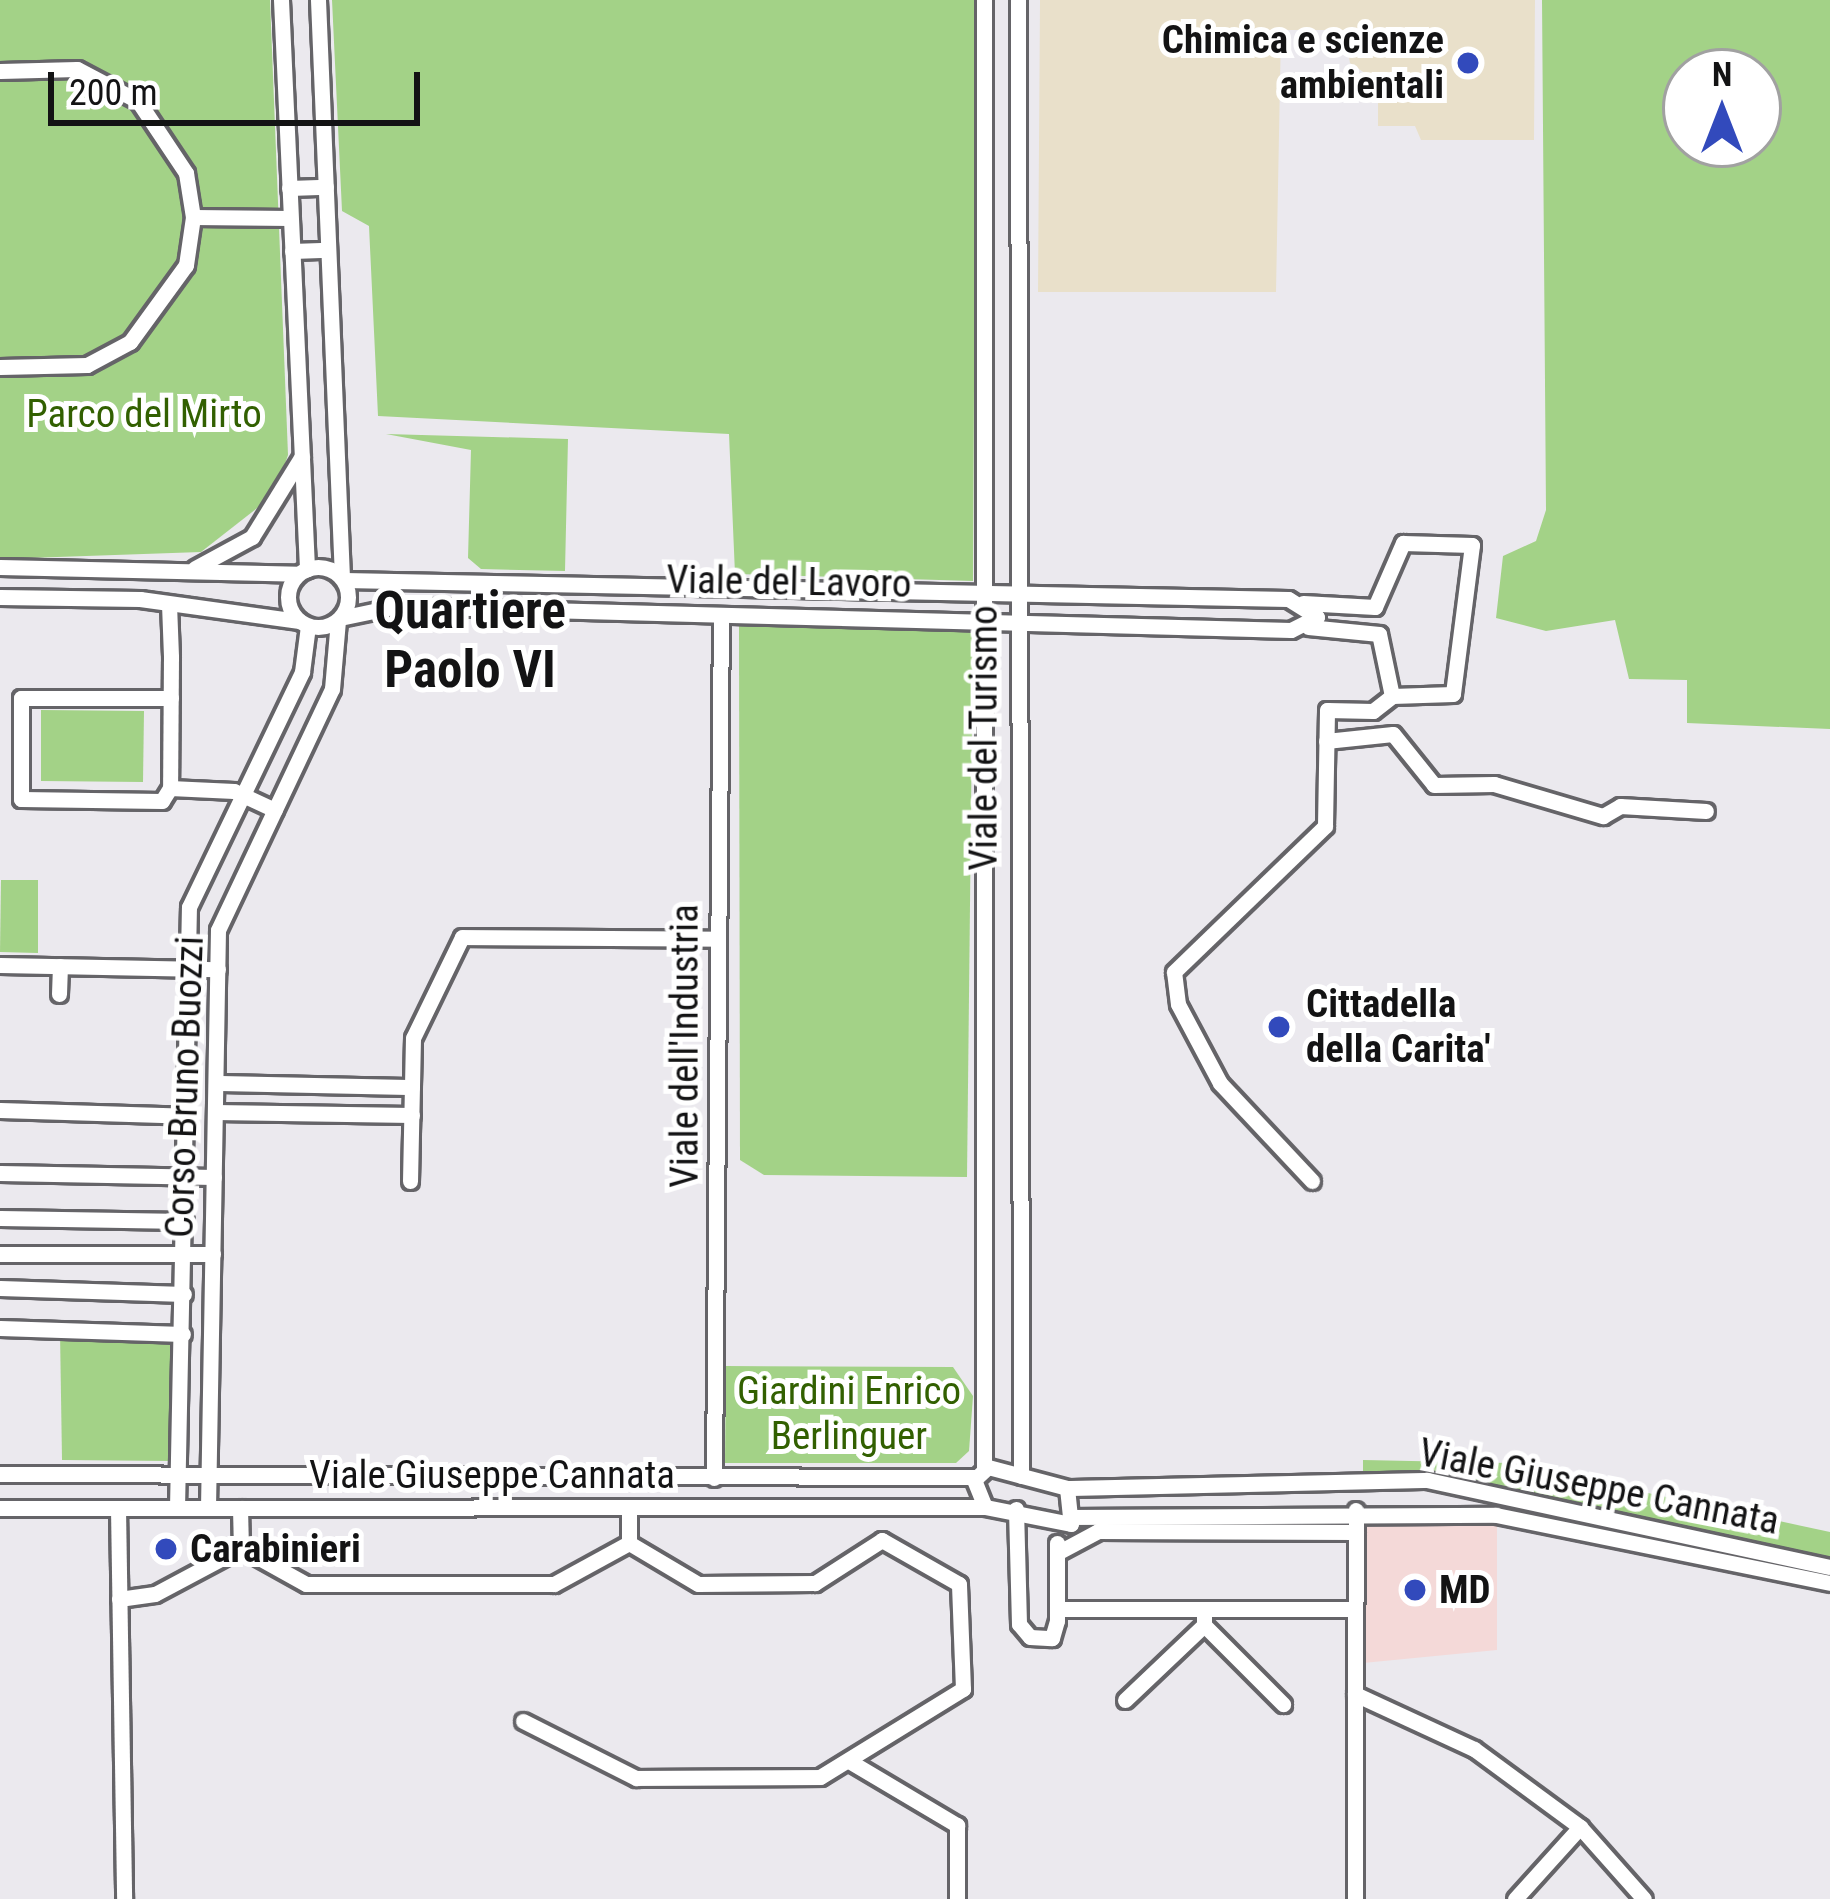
<!DOCTYPE html>
<style>
body{margin:0}
#map{position:relative;width:1830px;height:1899px;overflow:hidden;background:#ebe9ee;font-family:"Roboto Condensed",sans-serif}
div>[style]{position:absolute}
[style*='--x']{left:calc(var(--x)*1px);top:calc(var(--y)*1px);width:calc(var(--w)*1px);rotate:calc(var(--a)*1deg)}
.commercial>*{inset:0;background:#f4d9d8}
.education>*{inset:0;background:#e9e0ca}
.green>*{inset:0;background:#a3d287}
.roads{filter:drop-shadow(3px 0 #656468) drop-shadow(-3px 0 #656468) drop-shadow(0 3px #656468) drop-shadow(0 -3px #656468)}
.minor>*{height:15px;margin:-7.5px;padding:0 7.5px;transform-origin:7.5px;border-radius:7.5px;background:#fff}
.minor>.ring{margin:-7.5px;padding:0;box-sizing:content-box;background:none;border:15px solid #fff;border-radius:50%}
.dots>*{width:33px;height:33px;translate:-50% -50%;box-sizing:border-box;border:6px solid #fff;border-radius:50%}
span{translate:-50% -50%;white-space:nowrap;text-align:center;line-height:1.15;-webkit-text-stroke:10px #fff;paint-order:stroke}
.poi-label{font-size:39px;color:#131314;font-weight:700}
.right{translate:-100% -50%;text-align:right}
.left{translate:0 -50%;text-align:left}
.park-label{font-size:39px;color:#326001}
.street-label{font-size:39px;color:#131314}
.district-label{font-size:51px;color:#131314;font-weight:700}
.north{position:absolute;left:1662px;top:48px;width:120px;height:120px;box-sizing:border-box;background:#fff;border:3px solid #a1a1a1;border-radius:50%;rotate:0deg;font-size:33px;font-weight:700;line-height:48px;text-align:center;color:#131314}
.north::after{content:'';display:block;margin:auto;width:42px;height:54px;background:#324abc;clip-path:polygon(50% 0,100% 100%,50% 72%,0 100%)}
.scale{position:absolute;left:48px;top:72px;width:372px;height:54px;box-sizing:border-box;border:6px solid #131314;border-top:0;padding-left:15px;font-size:36px;line-height:42px;white-space:nowrap;color:#131314;-webkit-text-stroke:9px #fff;paint-order:stroke}
</style>
<div id="map">
<div class="commercial">
<i style="clip-path:polygon(1363px 1517px,1497px 1525px,1497px 1650px,1363px 1663px)"></i>
</div>
<div class="education">
<i style="clip-path:polygon(1040px 0,1535px 0,1534px 140px,1421px 140px,1415px 126px,1378px 126px,1378px 82px,1350px 63px,1344px 30px,1281px 30px,1276px 292px,1038px 292px)"></i>
</div>
<div class="green">
<i style="clip-path:polygon(0 0,270px 0,288px 455px,275px 494px,201px 552px,0 559px)"></i>
<i style="clip-path:polygon(332px 0,976px 0,973px 581px,735px 574px,729px 434px,378px 416px,369px 226px,342px 211px)"></i>
<i style="clip-path:polygon(evenodd,1542px 0,1830px 0,1830px 729px,1687px 723px,1687px 680px,1629px 679px,1615px 620px,1546px 631px,1496px 618px,1503px 556px,1536px 541px,1546px 510px,1542px 0,1686px 72px,1758px 72px,1758px 144px,1686px 144px,1686px 72px)"></i>
<i style="clip-path:polygon(386px 434px,568px 439px,565px 571px,481px 569px,468px 558px,471px 450px)"></i>
<i style="clip-path:polygon(739px 623px,973px 631px,967px 1177px,764px 1175px,740px 1160px)"></i>
<i style="clip-path:polygon(41px 710px,144px 711px,143px 782px,41px 781px)"></i>
<i style="clip-path:polygon(1px 880px,38px 880px,38px 953px,0 952px)"></i>
<i style="clip-path:polygon(60px 1332px,175px 1337px,171px 1461px,62px 1460px)"></i>
<i style="clip-path:polygon(726px 1366px,953px 1367px,973px 1396px,969px 1451px,956px 1463px,725px 1463px)"></i>
<i style="clip-path:polygon(1363px 1460px,1508px 1463px,1830px 1532px,1830px 1562px,1363px 1474px)"></i>
</div>
<div class="roads">
<div class="minor">
<i style="--x:281;--y:0;--w:570;--a:87.38"></i>
<i style="--x:318;--y:0;--w:577;--a:87.62"></i>
<i style="--x:1018;--y:0;--w:1476;--a:89.88"></i>
<i style="--x:0;--y:71;--w:77;--a:-1.5"></i>
<i style="--x:77;--y:69;--w:69;--a:27.7"></i>
<i style="--x:138;--y:101;--w:87;--a:56.3"></i>
<i style="--x:186;--y:173;--w:45;--a:81"></i>
<i style="--x:193;--y:217;--w:49;--a:98.3"></i>
<i style="--x:186;--y:265;--w:95;--a:126"></i>
<i style="--x:130;--y:342;--w:49;--a:151.9"></i>
<i style="--x:87;--y:365;--w:87;--a:178.7"></i>
<i style="--x:289;--y:188;--w:37;--a:-2"></i>
<i style="--x:193;--y:217;--w:97;--a:0.6"></i>
<i style="--x:292;--y:251;--w:36;--a:-2"></i>
<i class="ring" style="left:288px;top:567px;width:45px;height:45px"></i>
<i style="--x:0;--y:567;--w:298;--a:1.3"></i>
<i style="--x:195;--y:568;--w:65;--a:-28.5"></i>
<i style="--x:252;--y:537;--w:95;--a:-58.3"></i>
<i style="--x:0;--y:597;--w:140;--a:0.8"></i>
<i style="--x:140;--y:599;--w:161;--a:7.9"></i>
<i style="--x:1303;--y:603;--w:72;--a:3.2"></i>
<i style="--x:1375;--y:607;--w:70;--a:-66.4"></i>
<i style="--x:1403;--y:543;--w:69;--a:1.7"></i>
<i style="--x:1472;--y:545;--w:150;--a:97.3"></i>
<i style="--x:1453;--y:694;--w:61;--a:178.1"></i>
<i style="--x:1392;--y:696;--w:63;--a:-101.8"></i>
<i style="--x:1379;--y:634;--w:71;--a:-174.4"></i>
<i style="--x:169;--y:604;--w:53;--a:87.8"></i>
<i style="--x:171;--y:657;--w:131;--a:90.4"></i>
<i style="--x:170;--y:788;--w:15;--a:122"></i>
<i style="--x:162;--y:801;--w:141;--a:-179.2"></i>
<i style="--x:21;--y:799;--w:101;--a:-90"></i>
<i style="--x:21;--y:698;--w:150;--a:0"></i>
<i style="--x:340;--y:618;--w:58;--a:-11.9"></i>
<i style="--x:397;--y:606;--w:894;--a:1.54"></i>
<i style="--x:1291;--y:630;--w:29;--a:-27"></i>
<i style="--x:1317;--y:617;--w:34;--a:-148"></i>
<i style="--x:1288;--y:599;--w:944;--a:-178.85"></i>
<i style="--x:1326;--y:741;--w:67;--a:-6"></i>
<i style="--x:1393;--y:734;--w:65;--a:51.2"></i>
<i style="--x:1434;--y:785;--w:60;--a:-1"></i>
<i style="--x:1494;--y:784;--w:114;--a:16.4"></i>
<i style="--x:1603;--y:816;--w:20;--a:-30"></i>
<i style="--x:1620;--y:806;--w:86;--a:3.3"></i>
<i style="--x:170;--y:788;--w:64;--a:2.7"></i>
<i style="--x:234;--y:791;--w:45;--a:24.9"></i>
<i style="--x:0;--y:965;--w:218;--a:1.1"></i>
<i style="--x:59;--y:994;--w:28;--a:-88"></i>
<i style="--x:216;--y:1083;--w:196;--a:1.2"></i>
<i style="--x:0;--y:1110;--w:186;--a:1.8"></i>
<i style="--x:215;--y:1112;--w:197;--a:0.9"></i>
<i style="--x:0;--y:1173;--w:214;--a:1.1"></i>
<i style="--x:410;--y:1181;--w:143;--a:-88.8"></i>
<i style="--x:413;--y:1038;--w:112;--a:-64.1"></i>
<i style="--x:462;--y:937;--w:256;--a:0.4"></i>
<i style="--x:1312;--y:1181;--w:134;--a:-133.2"></i>
<i style="--x:1220;--y:1083;--w:89;--a:-118"></i>
<i style="--x:1178;--y:1004;--w:32;--a:-97"></i>
<i style="--x:1174;--y:972;--w:210;--a:-44"></i>
<i style="--x:1325;--y:826;--w:116;--a:-89"></i>
<i style="--x:1327;--y:710;--w:46;--a:1.2"></i>
<i style="--x:1373;--y:711;--w:24;--a:-38"></i>
<i style="--x:0;--y:1218;--w:185;--a:0.9"></i>
<i style="--x:0;--y:1254;--w:213;--a:0"></i>
<i style="--x:0;--y:1288;--w:184;--a:1.9"></i>
<i style="--x:0;--y:1328;--w:183;--a:1.9"></i>
<i style="--x:988;--y:1467;--w:82;--a:14.9"></i>
<i style="--x:1067;--y:1488;--w:36;--a:84"></i>
<i style="--x:1071;--y:1524;--w:88;--a:-168.8"></i>
<i style="--x:985;--y:1507;--w:29;--a:-112"></i>
<i style="--x:974;--y:1480;--w:19;--a:-43"></i>
<i style="--x:984;--y:1469;--w:1469;--a:-90"></i>
<i style="--x:0;--y:1474;--w:976;--a:0.18"></i>
<i style="--x:714;--y:1478;--w:863;--a:-89.54"></i>
<i style="--x:1067;--y:1488;--w:360;--a:-1.3"></i>
<i style="--x:1427;--y:1480;--w:412;--a:12.2"></i>
<i style="--x:629;--y:1507;--w:36;--a:90"></i>
<i style="--x:0;--y:1508;--w:985;--a:-0.06"></i>
<i style="--x:118;--y:1508;--w:391;--a:89.1"></i>
<i style="--x:177;--y:1508;--w:601;--a:-88.86"></i>
<i style="--x:189;--y:907;--w:261;--a:-64.3"></i>
<i style="--x:302;--y:672;--w:46;--a:-82.6"></i>
<i style="--x:208;--y:1508;--w:578;--a:-89.01"></i>
<i style="--x:218;--y:930;--w:267;--a:-64.7"></i>
<i style="--x:332;--y:689;--w:68;--a:-85"></i>
<i style="--x:240;--y:1508;--w:40;--a:88.6"></i>
<i style="--x:1016;--y:1509;--w:115;--a:88.5"></i>
<i style="--x:1019;--y:1624;--w:17;--a:50"></i>
<i style="--x:1030;--y:1637;--w:22;--a:3"></i>
<i style="--x:1052;--y:1638;--w:18;--a:-74"></i>
<i style="--x:1057;--y:1621;--w:78;--a:-90"></i>
<i style="--x:1075;--y:1517;--w:421;--a:-0.3"></i>
<i style="--x:1496;--y:1515;--w:341;--a:11.5"></i>
<i style="--x:1057;--y:1553;--w:47;--a:-28.2"></i>
<i style="--x:1098;--y:1531;--w:258;--a:0.2"></i>
<i style="--x:119;--y:1599;--w:36;--a:-8"></i>
<i style="--x:155;--y:1594;--w:98;--a:-28.1"></i>
<i style="--x:241;--y:1548;--w:74;--a:29"></i>
<i style="--x:306;--y:1584;--w:248;--a:0"></i>
<i style="--x:554;--y:1584;--w:85;--a:-28.7"></i>
<i style="--x:1057;--y:1609;--w:298;--a:0"></i>
<i style="--x:1204;--y:1609;--w:16;--a:90"></i>
<i style="--x:1204;--y:1625;--w:112;--a:45"></i>
<i style="--x:1355;--y:1694;--w:131;--a:24.8"></i>
<i style="--x:1474;--y:1749;--w:132;--a:36.3"></i>
<i style="--x:1580;--y:1827;--w:96;--a:48.4"></i>
<i style="--x:1125;--y:1700;--w:109;--a:-43.5"></i>
<i style="--x:523;--y:1721;--w:127;--a:26.8"></i>
<i style="--x:636;--y:1778;--w:184;--a:-0.3"></i>
<i style="--x:820;--y:1777;--w:168;--a:-31.6"></i>
<i style="--x:963;--y:1689;--w:105;--a:-92.2"></i>
<i style="--x:959;--y:1584;--w:89;--a:-150.3"></i>
<i style="--x:882;--y:1540;--w:80;--a:147.3"></i>
<i style="--x:815;--y:1583;--w:117;--a:179.5"></i>
<i style="--x:698;--y:1584;--w:80;--a:-149.3"></i>
<i style="--x:849;--y:1761;--w:126;--a:30.7"></i>
<i style="--x:957;--y:1825;--w:74;--a:90"></i>
<i style="--x:1355;--y:1899;--w:389;--a:-89.9"></i>
<i style="--x:1515;--y:1899;--w:97;--a:-47.9"></i>
</div>
</div>
<div class="dots">
<i style="left:1468px;top:63px;background:#324abc"></i>
<i style="left:1279px;top:1027px;background:#324abc"></i>
<i style="left:166px;top:1549px;background:#324abc"></i>
<i style="left:1415px;top:1590px;background:#324abc"></i>
</div>
<div class="poi-label">
<span class="right" style="left:1444px;top:63px">Chimica e scienze<br>ambientali</span>
<span class="left" style="left:1306px;top:1027px">Cittadella<br>della Carita'</span>
<span class="left" style="left:190px;top:1549px">Carabinieri</span>
<span class="left" style="left:1439px;top:1590px">MD</span>
</div>
<div class="park-label">
<span style="left:144px;top:414px">Parco del Mirto</span>
<span style="left:849px;top:1414px">Giardini Enrico<br>Berlinguer</span>
</div>
<div class="street-label">
<span style="left:789px;top:582px;rotate:1deg">Viale del Lavoro</span>
<span style="left:984px;top:738px;rotate:-90deg">Viale del Turismo</span>
<span style="left:685px;top:1046px;rotate:-90deg">Viale dell'Industria</span>
<span style="left:185px;top:1087px;rotate:-88deg">Corso Bruno Buozzi</span>
<span style="left:492px;top:1475px">Viale Giuseppe Cannata</span>
<span style="left:1599px;top:1487px;rotate:11deg">Viale Giuseppe Cannata</span>
</div>
<div class="district-label">
<span style="left:470px;top:641px">Quartiere<br>Paolo VI</span>
</div>
<div class="north">N</div>
<div class="scale">200 m</div>
</div>
